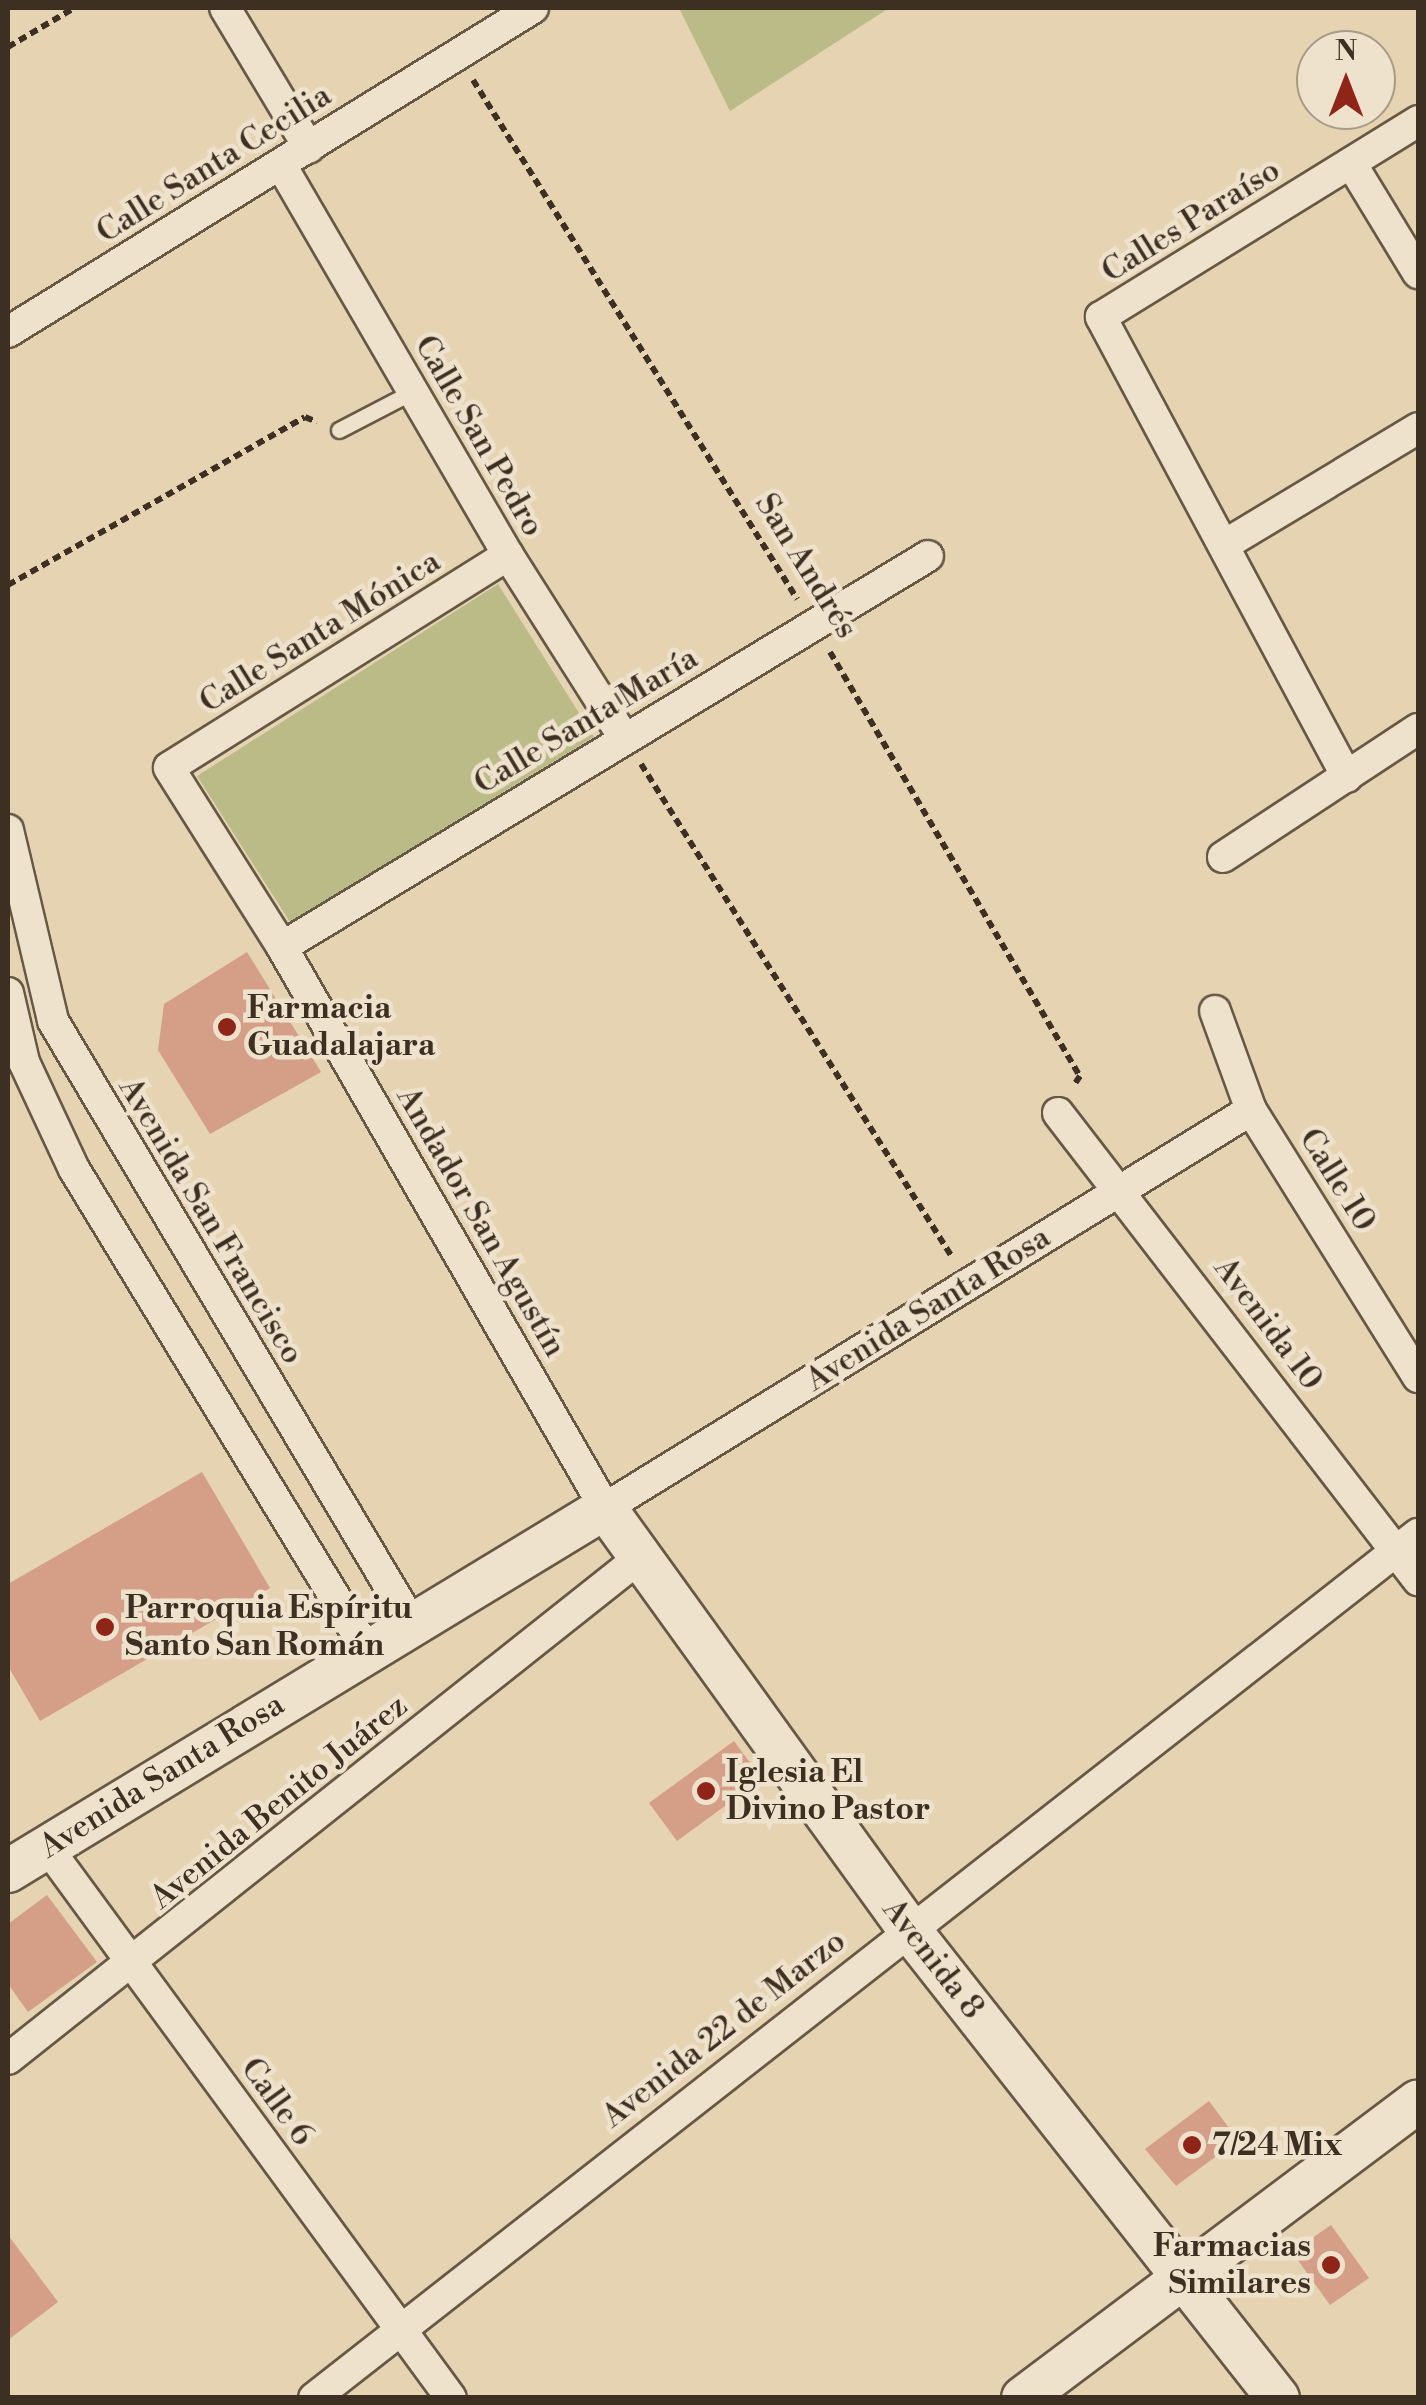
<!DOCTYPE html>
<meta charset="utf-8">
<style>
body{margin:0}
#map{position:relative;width:1426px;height:2405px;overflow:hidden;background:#e6d3b2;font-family:"Libre Bodoni",serif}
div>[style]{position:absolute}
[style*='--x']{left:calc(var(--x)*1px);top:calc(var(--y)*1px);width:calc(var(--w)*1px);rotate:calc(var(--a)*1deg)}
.green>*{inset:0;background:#bb8}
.building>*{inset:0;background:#d49e87}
.path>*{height:6px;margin-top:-3px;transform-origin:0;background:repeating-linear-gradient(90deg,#3d2f22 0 8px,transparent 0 13px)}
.roads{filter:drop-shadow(2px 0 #675846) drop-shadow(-2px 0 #675846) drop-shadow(0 2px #675846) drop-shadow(0 -2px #675846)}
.lane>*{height:15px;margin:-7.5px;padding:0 7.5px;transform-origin:7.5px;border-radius:7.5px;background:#efe2cd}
.street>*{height:30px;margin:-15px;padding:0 15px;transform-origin:15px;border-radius:15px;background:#efe2cd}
.secondary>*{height:42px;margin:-21px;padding:0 21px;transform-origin:21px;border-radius:21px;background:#efe2cd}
.dots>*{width:28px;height:28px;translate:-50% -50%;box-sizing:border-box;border:5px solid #efe2cd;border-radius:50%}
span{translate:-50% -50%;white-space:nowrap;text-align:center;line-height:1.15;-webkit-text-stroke:9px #efe2cd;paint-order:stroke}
.street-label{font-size:32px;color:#3d2f22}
.poi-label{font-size:32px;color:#3d2f22;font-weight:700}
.left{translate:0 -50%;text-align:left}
.right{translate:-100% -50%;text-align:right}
.frame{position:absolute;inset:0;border:10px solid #3d2f22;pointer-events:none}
.north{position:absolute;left:1296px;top:30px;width:100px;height:100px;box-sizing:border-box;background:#efe2cd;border:2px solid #a89a89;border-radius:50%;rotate:0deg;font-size:28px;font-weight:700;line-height:40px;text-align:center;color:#3d2f22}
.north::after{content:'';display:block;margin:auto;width:35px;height:45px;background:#8f2418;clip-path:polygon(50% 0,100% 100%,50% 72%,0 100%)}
</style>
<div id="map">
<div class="green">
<i style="clip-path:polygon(679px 8px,889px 8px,730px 111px)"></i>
<i style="clip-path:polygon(498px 584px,594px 737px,290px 922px,197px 776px)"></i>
</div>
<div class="building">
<i style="clip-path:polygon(247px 952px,321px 1072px,210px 1134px,158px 1050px,164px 1004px)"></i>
<i style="clip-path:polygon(202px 1472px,270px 1588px,40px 1721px,8px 1666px,8px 1584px)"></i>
<i style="clip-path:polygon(734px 1741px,762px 1779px,677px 1841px,649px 1803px)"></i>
<i style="clip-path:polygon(47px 1895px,97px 1962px,28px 2012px,8px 1984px,8px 1924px)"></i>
<i style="clip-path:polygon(1209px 2101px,1238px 2140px,1176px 2186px,1145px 2149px)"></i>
<i style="clip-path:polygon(1331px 2225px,1369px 2278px,1330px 2305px,1292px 2252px)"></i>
<i style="clip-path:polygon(8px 2235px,58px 2302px,8px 2340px)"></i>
</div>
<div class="path">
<i style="--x:8;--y:47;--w:77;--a:-30.6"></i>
<i style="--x:473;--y:80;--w:612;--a:58.02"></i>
<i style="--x:8;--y:585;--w:341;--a:-29.5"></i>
<i style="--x:305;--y:417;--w:13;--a:23"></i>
<i style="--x:830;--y:652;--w:492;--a:59.5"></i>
<i style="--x:1080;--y:1076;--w:11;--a:124"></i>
<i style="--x:641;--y:764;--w:583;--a:57.75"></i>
</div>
<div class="roads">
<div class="lane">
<i style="--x:339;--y:430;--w:82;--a:-27.5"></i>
</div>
<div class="street">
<i style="--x:225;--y:8;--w:163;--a:59"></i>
<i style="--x:1351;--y:163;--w:129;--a:58.7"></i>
<i style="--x:281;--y:165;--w:451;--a:59.8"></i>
<i style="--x:508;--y:555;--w:217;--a:57.6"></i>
<i style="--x:8;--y:332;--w:617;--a:-31.68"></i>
<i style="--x:1226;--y:544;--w:224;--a:-31.1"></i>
<i style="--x:508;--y:555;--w:400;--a:147.9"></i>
<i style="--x:169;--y:768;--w:212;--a:57.7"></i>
<i style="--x:282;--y:947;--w:647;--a:60.07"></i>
<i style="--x:605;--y:1508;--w:759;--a:-31.64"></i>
<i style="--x:1347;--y:777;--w:522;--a:-118.14"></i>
<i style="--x:1101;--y:317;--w:373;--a:-31.7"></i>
<i style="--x:8;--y:830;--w:196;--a:76.7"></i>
<i style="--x:53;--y:1021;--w:702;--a:59.23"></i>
<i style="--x:1223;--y:857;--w:233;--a:-33.3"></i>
<i style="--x:282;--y:947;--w:755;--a:-31.18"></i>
<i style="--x:8;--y:993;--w:71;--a:76.9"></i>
<i style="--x:24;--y:1062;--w:118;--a:65"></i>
<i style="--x:74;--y:1169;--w:563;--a:58.65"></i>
<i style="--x:1215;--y:1011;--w:105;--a:70"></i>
<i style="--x:1251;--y:1110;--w:315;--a:58"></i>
<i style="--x:1058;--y:1113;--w:590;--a:52.37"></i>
<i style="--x:47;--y:1847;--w:683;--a:53.75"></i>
<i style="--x:8;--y:2059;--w:804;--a:-38.44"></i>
<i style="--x:314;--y:2398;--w:1402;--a:-38.05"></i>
</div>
<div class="secondary">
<i style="--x:8;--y:1871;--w:699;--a:-31.3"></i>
<i style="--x:605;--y:1508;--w:518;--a:54.19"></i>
<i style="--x:908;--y:1928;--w:598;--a:51.79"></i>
<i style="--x:1023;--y:2398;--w:494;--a:-36.9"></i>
</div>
</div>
<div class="dots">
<i style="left:227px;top:1027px;background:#8f2418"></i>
<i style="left:105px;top:1627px;background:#8f2418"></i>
<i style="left:706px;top:1791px;background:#8f2418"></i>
<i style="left:1192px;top:2145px;background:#8f2418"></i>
<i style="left:1331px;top:2265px;background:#8f2418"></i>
</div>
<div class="street-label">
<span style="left:214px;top:164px;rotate:-32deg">Calle Santa Cecilia</span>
<span style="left:1191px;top:221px;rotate:-32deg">Calles Paraíso</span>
<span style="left:479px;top:436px;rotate:60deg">Calle San Pedro</span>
<span style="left:806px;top:566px;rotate:58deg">San Andrés</span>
<span style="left:320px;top:632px;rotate:-32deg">Calle Santa Mónica</span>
<span style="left:586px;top:721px;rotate:-31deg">Calle Santa María</span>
<span style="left:1337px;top:1180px;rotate:58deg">Calle 10</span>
<span style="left:211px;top:1221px;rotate:59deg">Avenida San Francisco</span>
<span style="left:481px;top:1222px;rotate:60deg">Andador San Agustín</span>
<span style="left:928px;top:1309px;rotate:-32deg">Avenida Santa Rosa</span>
<span style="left:1268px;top:1324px;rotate:53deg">Avenida 10</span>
<span style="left:162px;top:1776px;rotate:-32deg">Avenida Santa Rosa</span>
<span style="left:279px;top:1802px;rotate:-39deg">Avenida Benito Juárez</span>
<span style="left:933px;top:1959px;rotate:52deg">Avenida 8</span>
<span style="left:724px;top:2029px;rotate:-38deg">Avenida 22 de Marzo</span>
<span style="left:277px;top:2102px;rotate:54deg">Calle 6</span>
</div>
<div class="poi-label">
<span class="left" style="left:247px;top:1027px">Farmacia<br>Guadalajara</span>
<span class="left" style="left:125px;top:1627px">Parroquia Espíritu<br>Santo San Román</span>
<span class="left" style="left:726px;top:1791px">Iglesia El<br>Divino Pastor</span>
<span class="left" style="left:1212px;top:2145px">7/24 Mix</span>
<span class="right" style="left:1311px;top:2265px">Farmacias<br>Similares</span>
</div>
<div class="frame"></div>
<div class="north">N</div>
</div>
